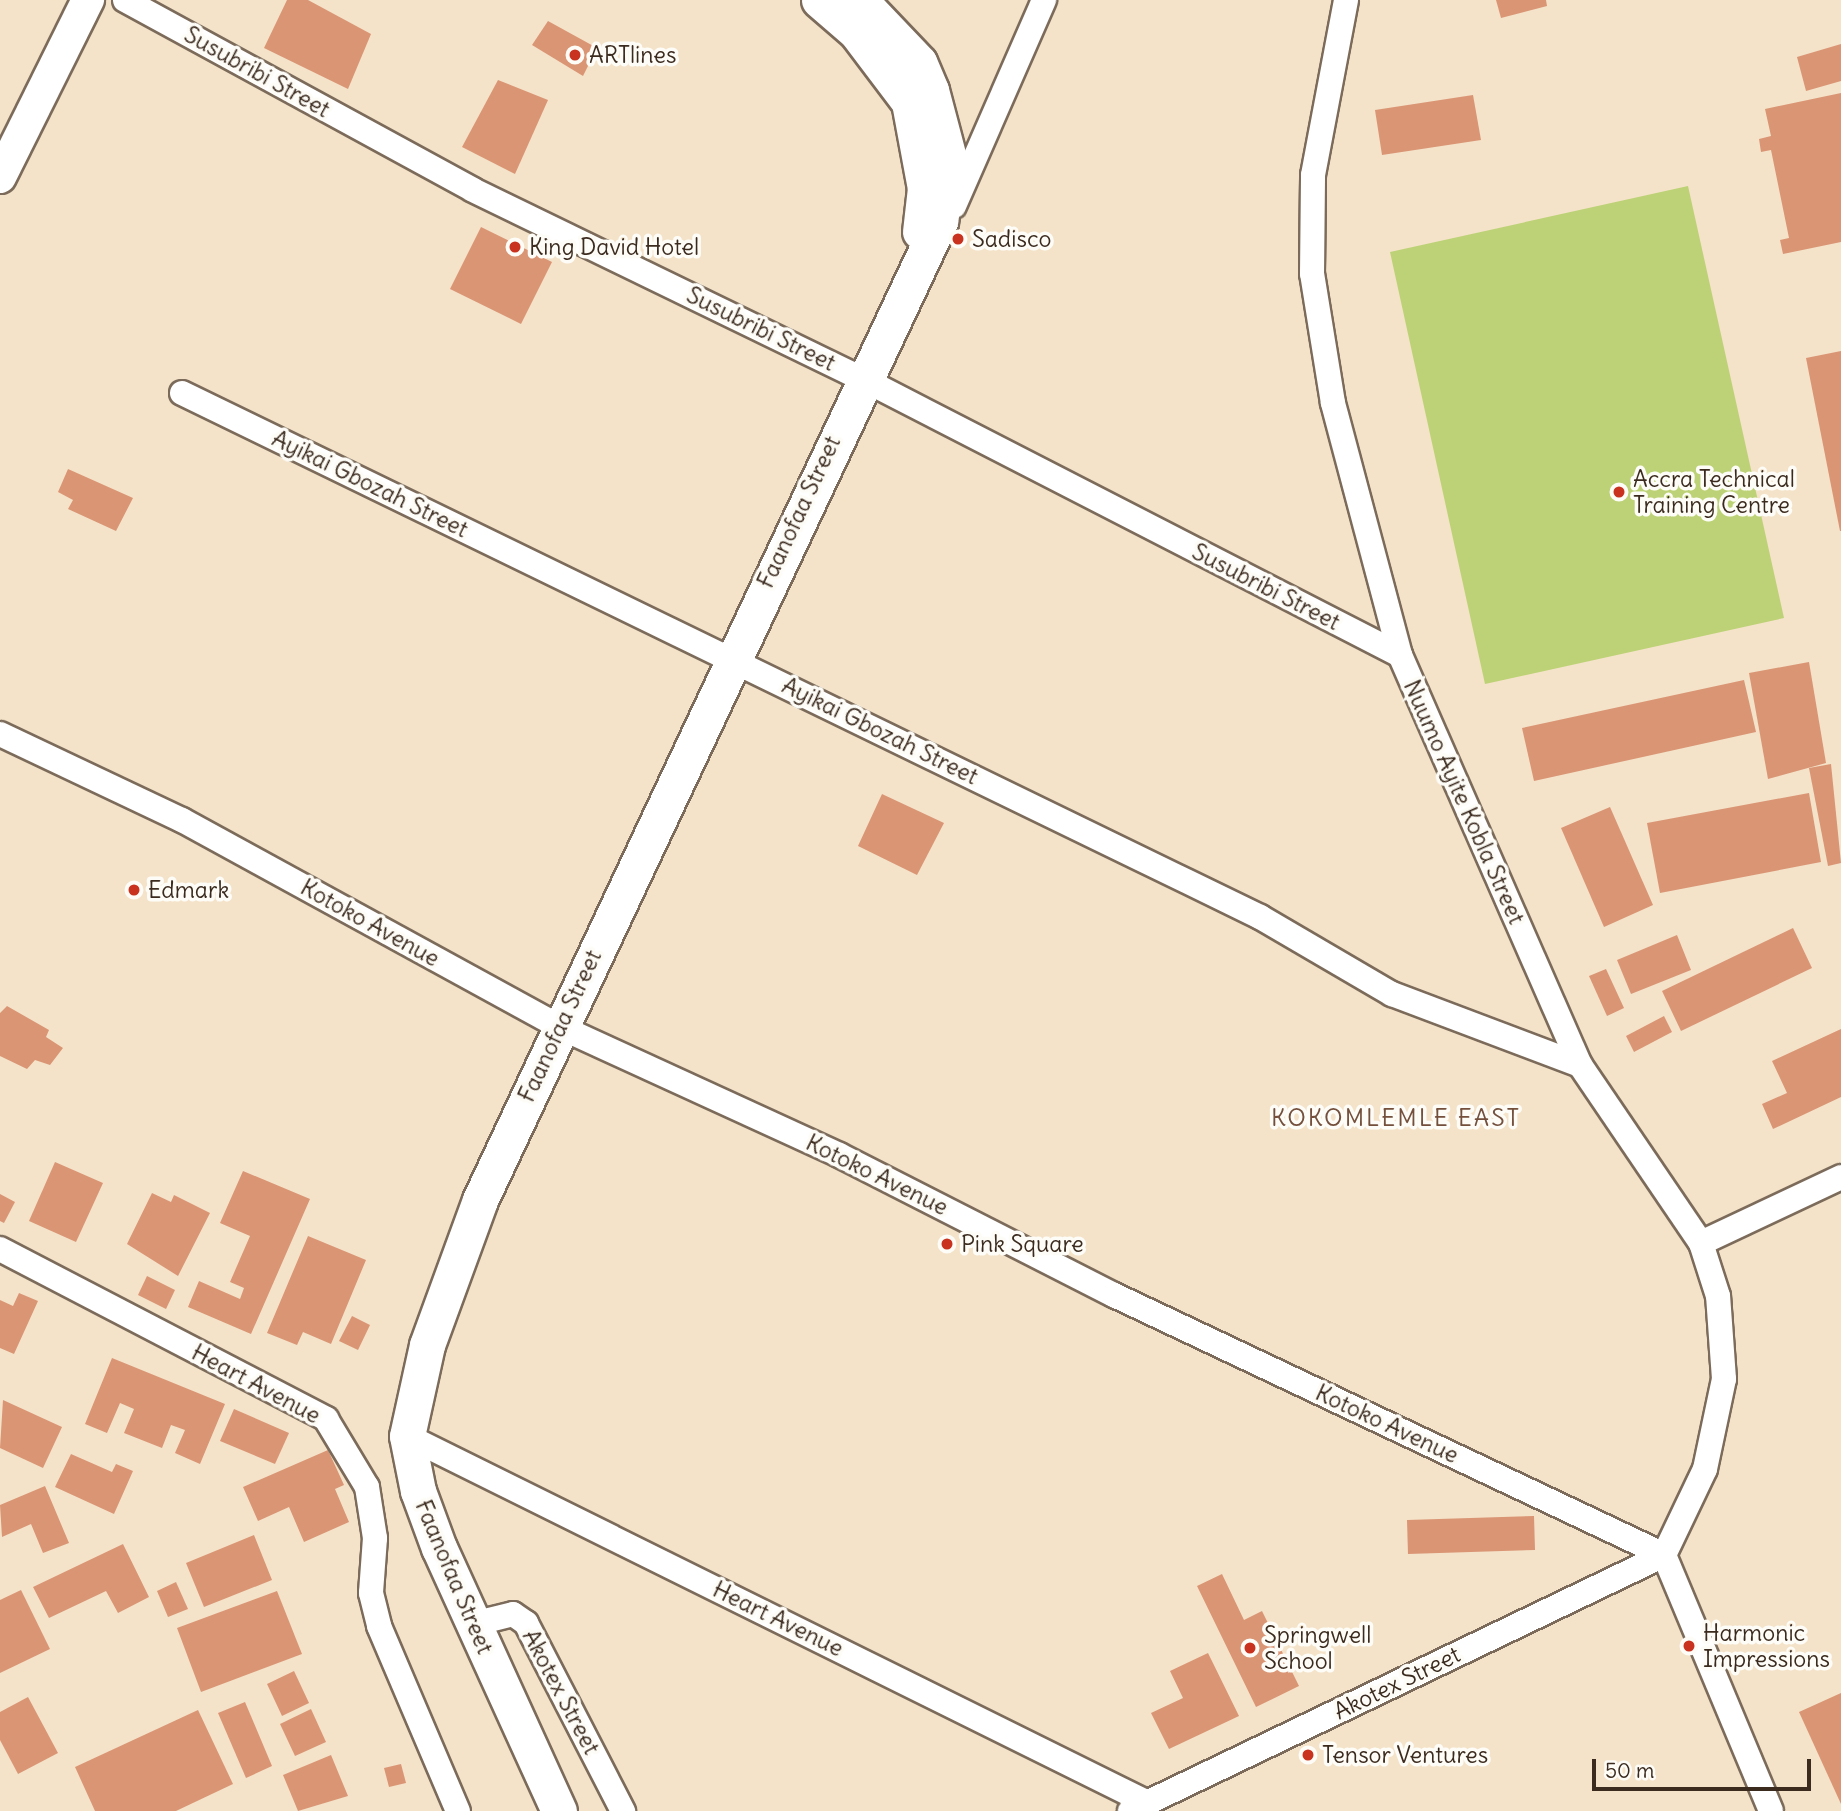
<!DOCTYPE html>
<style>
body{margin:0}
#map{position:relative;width:1841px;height:1811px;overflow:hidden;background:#f4e3c9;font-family:Delius,sans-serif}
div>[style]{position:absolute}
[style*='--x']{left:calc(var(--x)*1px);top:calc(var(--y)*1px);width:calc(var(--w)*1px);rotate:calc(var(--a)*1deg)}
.green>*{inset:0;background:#bdd276}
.building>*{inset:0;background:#da9575}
.roads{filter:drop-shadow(2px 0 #7c6b5a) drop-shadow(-2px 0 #7c6b5a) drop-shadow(0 2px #7c6b5a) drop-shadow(0 -2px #7c6b5a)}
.minor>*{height:24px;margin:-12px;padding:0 12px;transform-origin:12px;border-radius:12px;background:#fff}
.tertiary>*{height:32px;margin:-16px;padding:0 16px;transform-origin:16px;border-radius:16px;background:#fff}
.secondary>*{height:35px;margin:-17.5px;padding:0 17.5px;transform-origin:17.5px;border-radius:17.5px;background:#fff}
.dots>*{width:19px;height:19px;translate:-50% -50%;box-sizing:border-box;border:4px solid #fdfcf7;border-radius:50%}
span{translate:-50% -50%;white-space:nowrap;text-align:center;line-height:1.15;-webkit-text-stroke:7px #fdfcf7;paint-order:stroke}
.poi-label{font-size:23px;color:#3b2a1e}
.left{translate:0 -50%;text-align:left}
.street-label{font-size:23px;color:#3b2a1e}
.neighbourhood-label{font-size:24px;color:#734f3c;letter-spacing:2px}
.scale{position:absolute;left:1592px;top:1759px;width:219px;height:32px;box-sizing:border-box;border:4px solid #3b2a1e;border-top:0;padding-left:9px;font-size:21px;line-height:24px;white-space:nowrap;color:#3b2a1e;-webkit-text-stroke:5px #fdfcf7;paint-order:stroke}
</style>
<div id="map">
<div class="green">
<i style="clip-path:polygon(1688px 186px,1784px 618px,1485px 684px,1390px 252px)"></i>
</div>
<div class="building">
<i style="clip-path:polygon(287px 0,308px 0,371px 34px,348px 89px,264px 48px)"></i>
<i style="clip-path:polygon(1496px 0,1546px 0,1547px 6px,1501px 18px)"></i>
<i style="clip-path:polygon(548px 21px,597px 48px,583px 76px,532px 45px)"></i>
<i style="clip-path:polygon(1841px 44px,1841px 81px,1806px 91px,1797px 57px)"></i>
<i style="clip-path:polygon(498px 80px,548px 100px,515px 174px,462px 147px)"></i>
<i style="clip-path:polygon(1841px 93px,1841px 242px,1783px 254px,1780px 240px,1789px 238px,1771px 150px,1761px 152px,1759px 139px,1771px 136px,1765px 109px)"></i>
<i style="clip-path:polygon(1473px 95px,1481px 140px,1382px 155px,1375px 110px)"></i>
<i style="clip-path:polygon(481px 227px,552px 262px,521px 324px,450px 289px)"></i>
<i style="clip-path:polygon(1841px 351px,1841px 531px,1840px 531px,1806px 358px)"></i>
<i style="clip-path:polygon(68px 469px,133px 498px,116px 531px,68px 509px,73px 500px,58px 492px)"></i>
<i style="clip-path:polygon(1809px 662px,1826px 763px,1768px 779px,1749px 673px)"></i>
<i style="clip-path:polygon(1744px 680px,1756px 732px,1534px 781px,1522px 728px)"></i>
<i style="clip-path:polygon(1831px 764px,1841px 863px,1828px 866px,1809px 768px)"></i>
<i style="clip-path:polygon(1809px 793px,1821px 862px,1660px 893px,1647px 823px)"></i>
<i style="clip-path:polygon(882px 794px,944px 823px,917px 875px,858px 846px)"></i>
<i style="clip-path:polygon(1610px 807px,1653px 905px,1604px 927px,1561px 828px)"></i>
<i style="clip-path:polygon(1793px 928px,1812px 968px,1681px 1031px,1662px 991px)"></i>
<i style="clip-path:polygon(1677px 935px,1691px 970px,1631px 994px,1617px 960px)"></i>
<i style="clip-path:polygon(1606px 969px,1624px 1008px,1607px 1016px,1589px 976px)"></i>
<i style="clip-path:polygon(7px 1006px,49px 1030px,46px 1037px,63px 1048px,50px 1065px,35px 1060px,27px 1069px,0 1056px,0 1013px)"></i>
<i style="clip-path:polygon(1664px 1016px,1672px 1032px,1634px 1052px,1626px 1036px)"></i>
<i style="clip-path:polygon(1841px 1029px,1841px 1097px,1773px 1129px,1762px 1104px,1787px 1093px,1772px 1061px)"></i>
<i style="clip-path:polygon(55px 1162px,103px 1183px,76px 1242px,29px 1221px)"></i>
<i style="clip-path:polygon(243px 1171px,310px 1199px,251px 1334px,188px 1307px,199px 1281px,240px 1299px,244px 1288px,230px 1282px,250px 1236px,220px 1223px)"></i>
<i style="clip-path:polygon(152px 1193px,171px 1202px,174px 1195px,210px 1213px,178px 1276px,127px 1244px)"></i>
<i style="clip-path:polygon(0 1194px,15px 1202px,4px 1223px,0 1221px)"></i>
<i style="clip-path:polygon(308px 1236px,366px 1260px,331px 1344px,303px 1332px,297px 1345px,267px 1333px)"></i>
<i style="clip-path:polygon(147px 1276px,175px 1290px,166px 1309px,138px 1295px)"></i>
<i style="clip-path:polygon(19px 1293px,38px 1301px,14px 1354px,0 1348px,0 1300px,13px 1306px)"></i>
<i style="clip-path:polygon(352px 1316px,370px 1325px,358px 1350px,339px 1341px)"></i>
<i style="clip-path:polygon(112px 1358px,225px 1404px,200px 1464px,175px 1453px,185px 1430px,171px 1425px,162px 1448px,124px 1433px,134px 1409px,120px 1403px,107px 1433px,85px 1424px)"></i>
<i style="clip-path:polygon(3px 1400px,62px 1427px,43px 1468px,0 1448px)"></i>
<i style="clip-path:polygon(234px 1409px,289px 1433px,275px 1464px,220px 1441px)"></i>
<i style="clip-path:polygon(328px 1450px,344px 1485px,335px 1489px,349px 1522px,304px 1542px,289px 1507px,258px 1521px,243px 1487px)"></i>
<i style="clip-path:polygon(71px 1454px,112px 1472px,116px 1464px,133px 1471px,114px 1514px,55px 1487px)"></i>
<i style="clip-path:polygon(45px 1486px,69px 1543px,43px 1553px,31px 1524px,2px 1537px,0 1505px)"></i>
<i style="clip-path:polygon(1534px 1516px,1535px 1550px,1408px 1554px,1407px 1520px)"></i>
<i style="clip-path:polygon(254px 1535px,272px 1580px,204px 1607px,186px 1563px)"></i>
<i style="clip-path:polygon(123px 1544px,149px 1597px,118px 1613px,106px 1591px,49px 1618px,33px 1587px)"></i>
<i style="clip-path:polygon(1222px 1574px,1244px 1620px,1262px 1611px,1299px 1686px,1256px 1707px,1197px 1586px)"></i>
<i style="clip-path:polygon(176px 1582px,188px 1609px,168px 1617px,157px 1591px)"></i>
<i style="clip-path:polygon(21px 1590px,50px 1649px,0 1673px,0 1600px)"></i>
<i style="clip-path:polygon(277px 1591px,302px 1654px,201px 1692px,177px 1628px)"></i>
<i style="clip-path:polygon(1208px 1653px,1239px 1716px,1169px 1749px,1151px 1713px,1183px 1698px,1170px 1671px)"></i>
<i style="clip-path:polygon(294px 1671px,309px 1703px,282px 1716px,267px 1684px)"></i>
<i style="clip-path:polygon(1841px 1693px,1841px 1804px,1799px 1712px)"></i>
<i style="clip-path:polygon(28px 1697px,58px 1753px,18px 1774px,0 1740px,0 1712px)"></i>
<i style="clip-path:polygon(245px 1702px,272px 1766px,246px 1778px,218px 1713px)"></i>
<i style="clip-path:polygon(311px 1709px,326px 1742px,295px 1756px,280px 1724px)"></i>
<i style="clip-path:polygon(198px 1710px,233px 1784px,176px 1811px,95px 1811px,75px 1767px)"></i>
<i style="clip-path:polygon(331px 1755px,348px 1796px,298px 1811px,283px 1775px)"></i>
<i style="clip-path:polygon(401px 1764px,406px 1783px,389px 1787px,384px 1768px)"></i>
</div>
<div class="roads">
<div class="minor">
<i style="--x:125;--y:0;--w:396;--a:28.6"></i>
<i style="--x:473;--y:190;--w:431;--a:25.9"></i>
<i style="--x:861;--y:378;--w:606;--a:27.2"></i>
<i style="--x:954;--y:206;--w:225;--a:-66.4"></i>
<i style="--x:182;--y:393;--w:1199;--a:25.92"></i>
<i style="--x:1260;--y:917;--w:153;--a:30.3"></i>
<i style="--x:1392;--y:994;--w:201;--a:20.7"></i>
<i style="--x:0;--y:734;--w:201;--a:25.3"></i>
<i style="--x:182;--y:820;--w:431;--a:28.7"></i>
<i style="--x:560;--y:1027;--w:307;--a:24.6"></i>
<i style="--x:839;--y:1155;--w:309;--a:27"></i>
<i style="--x:1114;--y:1295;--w:608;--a:25.3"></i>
<i style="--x:1664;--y:1555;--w:277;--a:67.3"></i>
<i style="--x:1701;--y:1243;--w:155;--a:-25.2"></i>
<i style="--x:0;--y:1249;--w:368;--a:27.5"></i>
<i style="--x:326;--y:1419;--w:79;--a:58.9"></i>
<i style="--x:367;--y:1487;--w:52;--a:81.1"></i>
<i style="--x:375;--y:1538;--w:55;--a:94.2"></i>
<i style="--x:371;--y:1593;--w:34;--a:76"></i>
<i style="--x:379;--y:1626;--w:201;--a:66.9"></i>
<i style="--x:407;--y:1436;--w:827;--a:26.35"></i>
<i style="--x:473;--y:1624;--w:41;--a:-14"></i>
<i style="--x:513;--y:1614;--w:16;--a:35"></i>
<i style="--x:526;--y:1623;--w:212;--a:62.7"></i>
<i style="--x:1130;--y:1811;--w:592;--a:-25.61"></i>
<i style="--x:1664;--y:1555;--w:95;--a:-64.5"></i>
<i style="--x:1705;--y:1469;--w:92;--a:-78.1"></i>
<i style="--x:1724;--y:1379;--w:83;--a:-94.1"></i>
<i style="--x:1718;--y:1296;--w:56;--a:-107.8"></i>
<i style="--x:1701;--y:1243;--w:215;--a:-124.2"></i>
<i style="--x:1580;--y:1065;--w:448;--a:-113.7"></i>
<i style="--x:1400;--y:655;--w:261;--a:-104.9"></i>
<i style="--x:1333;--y:403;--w:131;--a:-99.2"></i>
<i style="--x:1312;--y:274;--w:99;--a:-89.4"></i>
<i style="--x:1313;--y:175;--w:178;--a:-79.3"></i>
</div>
<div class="tertiary">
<i style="--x:0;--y:177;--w:198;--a:-63.6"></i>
</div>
<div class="secondary">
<i style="--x:819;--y:0;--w:49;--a:40.9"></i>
<i style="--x:856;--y:32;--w:88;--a:52.9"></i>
<i style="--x:909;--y:102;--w:87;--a:79.5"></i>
<i style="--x:925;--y:188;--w:44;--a:96.5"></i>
<i style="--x:559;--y:1811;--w:289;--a:-114.5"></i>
<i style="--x:439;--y:1548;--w:61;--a:-110.2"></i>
<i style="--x:418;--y:1491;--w:56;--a:-101.3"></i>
<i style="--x:407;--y:1436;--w:93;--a:-77.6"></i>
<i style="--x:427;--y:1345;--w:154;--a:-69.9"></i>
<i style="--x:480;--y:1200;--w:1082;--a:-64.83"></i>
<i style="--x:940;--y:221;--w:60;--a:-80.4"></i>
<i style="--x:950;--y:162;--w:74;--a:-104.8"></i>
<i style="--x:931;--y:90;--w:30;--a:-113"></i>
<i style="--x:919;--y:62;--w:86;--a:-133.6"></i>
</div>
</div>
<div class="dots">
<i style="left:575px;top:55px;background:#c8321e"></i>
<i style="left:958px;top:239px;background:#c8321e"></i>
<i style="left:515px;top:247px;background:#c8321e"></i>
<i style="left:1619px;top:492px;background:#c8321e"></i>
<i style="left:134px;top:890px;background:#c8321e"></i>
<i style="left:947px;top:1244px;background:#c8321e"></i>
<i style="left:1689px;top:1646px;background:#c8321e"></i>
<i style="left:1250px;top:1648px;background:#c8321e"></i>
<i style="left:1308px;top:1755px;background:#c8321e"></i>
</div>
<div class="poi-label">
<span class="left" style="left:589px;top:55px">ARTlines</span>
<span class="left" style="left:972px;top:239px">Sadisco</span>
<span class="left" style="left:529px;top:247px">King David Hotel</span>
<span class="left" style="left:1633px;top:492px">Accra Technical<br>Training Centre</span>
<span class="left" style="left:148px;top:890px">Edmark</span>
<span class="left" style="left:961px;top:1244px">Pink Square</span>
<span class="left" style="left:1703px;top:1646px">Harmonic<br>Impressions</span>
<span class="left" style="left:1264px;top:1648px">Springwell<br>School</span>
<span class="left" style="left:1322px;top:1755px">Tensor Ventures</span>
</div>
<div class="street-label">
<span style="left:257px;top:72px;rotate:29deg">Susubribi Street</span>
<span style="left:761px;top:329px;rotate:26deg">Susubribi Street</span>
<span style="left:370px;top:484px;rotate:26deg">Ayikai Gbozah Street</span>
<span style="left:799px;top:512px;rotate:-65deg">Faanofaa Street</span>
<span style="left:1266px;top:587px;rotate:27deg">Susubribi Street</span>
<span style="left:880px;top:731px;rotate:26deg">Ayikai Gbozah Street</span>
<span style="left:1464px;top:802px;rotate:66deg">Nuumo Ayite Kobla Street</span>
<span style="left:370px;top:923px;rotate:29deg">Kotoko Avenue</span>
<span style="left:560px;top:1026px;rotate:-65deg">Faanofaa Street</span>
<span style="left:877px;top:1175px;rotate:26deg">Kotoko Avenue</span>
<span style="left:256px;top:1384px;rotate:28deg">Heart Avenue</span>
<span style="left:1387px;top:1424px;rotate:25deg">Kotoko Avenue</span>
<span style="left:454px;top:1577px;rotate:67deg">Faanofaa Street</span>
<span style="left:778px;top:1619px;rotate:26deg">Heart Avenue</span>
<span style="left:1397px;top:1683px;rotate:-26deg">Akotex Street</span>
<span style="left:561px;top:1692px;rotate:62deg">Akotex Street</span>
</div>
<div class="neighbourhood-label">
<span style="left:1396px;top:1118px">KOKOMLEMLE EAST</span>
</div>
<div class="scale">50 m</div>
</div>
